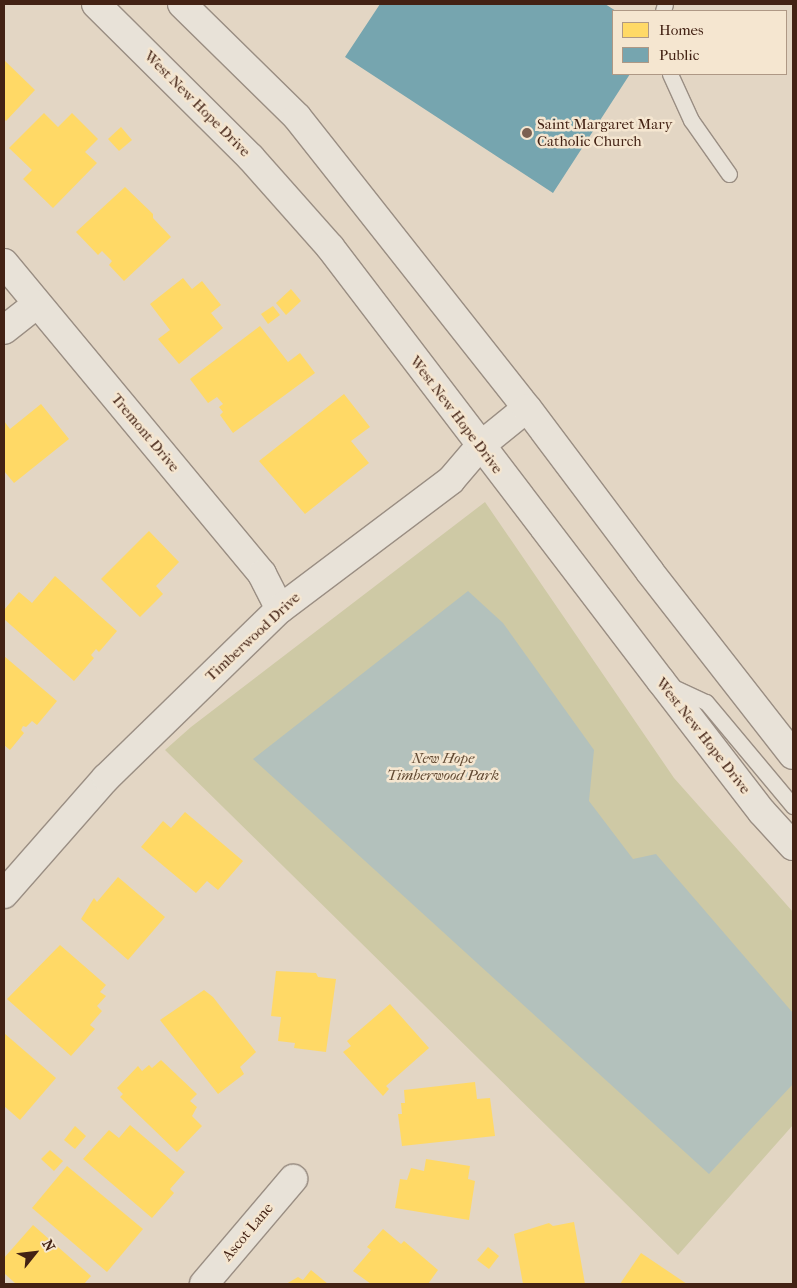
<!DOCTYPE html>
<style>
body{margin:0}
#map{position:relative;width:797px;height:1288px;overflow:hidden;background:#e3d6c4;font-family:"IM FELL French Canon",serif}
div>[style]{position:absolute}
[style*='--x']{left:calc(var(--x)*1px);top:calc(var(--y)*1px);width:calc(var(--w)*1px);rotate:calc(var(--a)*1deg)}
.green>*{inset:0;background:#cec9a5}
.water>*{inset:0;background:#b3c1bc}
.homes>*{inset:0;background:#ffd966}
.public>*{inset:0;background:#76a5af}
.roads{filter:drop-shadow(1px 0 #9a8e83) drop-shadow(-1px 0 #9a8e83) drop-shadow(0 1px #9a8e83) drop-shadow(0 -1px #9a8e83)}
.lane>*{height:15px;margin:-7.5px;padding:0 7.5px;transform-origin:7.5px;border-radius:7.5px;background:#e8e2d8}
.street>*{height:28px;margin:-14px;padding:0 14px;transform-origin:14px;border-radius:14px;background:#e8e2d8}
.secondary>*{height:28px;margin:-14px;padding:0 14px;transform-origin:14px;border-radius:14px;background:#e8e2d8}
.dots>*{width:14px;height:14px;translate:-50% -50%;box-sizing:border-box;border:2px solid #f5e6d0;border-radius:50%}
span{translate:-50% -50%;white-space:nowrap;text-align:center;line-height:1.15;-webkit-text-stroke:5px #f5e6d0;paint-order:stroke}
.street-label{font-size:15px;color:#432214}
.poi-label{font-size:15px;color:#432214}
.left{translate:0 -50%;text-align:left}
.park-label{font-size:15px;color:#614932;font-style:italic}
.frame{position:absolute;inset:0;border:5px solid #432214;pointer-events:none}
.legend{position:absolute;left:612px;top:10px;width:175px;height:65px;box-sizing:border-box;background:#f5e6d0;border:1px solid #ae9885;margin:0;padding:6px 9px;list-style:none;font-size:15px;color:#432214}
.legend li{display:flex;align-items:center;gap:10px;height:25px}
.legend b{width:25px;border:1px solid #ae9885}
.north{position:absolute;left:10px;top:1228px;width:50px;height:50px;-webkit-text-stroke:4px #f5e6d0;paint-order:stroke;rotate:61deg;font-size:14px;font-weight:700;line-height:20px;text-align:center;color:#432214}
.north::after{content:'';display:block;margin:auto;width:18px;height:22px;background:#432214;clip-path:polygon(50% 0,100% 100%,50% 72%,0 100%)}
</style>
<div id="map">
<div class="green">
<i style="clip-path:polygon(485px 502px,674px 778px,793px 912px,793px 1125px,678px 1255px,165px 750px,191px 727px)"></i>
</div>
<div class="water">
<i style="clip-path:polygon(468px 591px,503px 623px,594px 750px,589px 801px,633px 859px,656px 854px,793px 1013px,793px 1084px,709px 1174px,253px 759px)"></i>
</div>
<div class="homes">
<i style="clip-path:polygon(4px 60px,35px 90px,6px 121px,4px 119px)"></i>
<i style="clip-path:polygon(44px 113px,58px 127px,72px 113px,98px 139px,85px 152px,97px 163px,53px 208px,23px 179px,32px 170px,9px 148px)"></i>
<i style="clip-path:polygon(121px 127px,132px 140px,119px 151px,108px 139px)"></i>
<i style="clip-path:polygon(125px 187px,153px 214px,153px 218px,171px 237px,124px 281px,109px 265px,112px 261px,102px 251px,98px 255px,76px 232px)"></i>
<i style="clip-path:polygon(183px 278px,192px 289px,202px 281px,221px 305px,211px 313px,223px 328px,179px 364px,158px 339px,170px 330px,150px 304px)"></i>
<i style="clip-path:polygon(291px 289px,301px 301px,286px 315px,276px 303px)"></i>
<i style="clip-path:polygon(273px 306px,280px 315px,268px 324px,261px 314px)"></i>
<i style="clip-path:polygon(260px 326px,288px 362px,300px 353px,315px 373px,233px 433px,220px 415px,223px 412px,219px 407px,223px 404px,217px 397px,208px 403px,190px 379px)"></i>
<i style="clip-path:polygon(344px 394px,370px 427px,351px 441px,369px 463px,305px 514px,259px 461px)"></i>
<i style="clip-path:polygon(41px 404px,69px 439px,14px 483px,4px 471px,4px 421px,10px 429px)"></i>
<i style="clip-path:polygon(149px 531px,179px 562px,156px 586px,163px 594px,140px 617px,101px 579px)"></i>
<i style="clip-path:polygon(55px 576px,117px 631px,99px 652px,96px 649px,91px 655px,94px 658px,74px 681px,4px 619px,4px 610px,19px 592px,32px 603px)"></i>
<i style="clip-path:polygon(4px 656px,57px 701px,37px 725px,32px 721px,26px 727px,23px 726px,21px 730px,24px 733px,10px 750px,4px 745px)"></i>
<i style="clip-path:polygon(185px 812px,243px 861px,218px 890px,207px 881px,196px 893px,141px 847px,163px 821px,171px 828px)"></i>
<i style="clip-path:polygon(118px 877px,165px 917px,128px 960px,81px 919px,94px 898px,97px 902px)"></i>
<i style="clip-path:polygon(60px 945px,106px 985px,100px 992px,106px 996px,97px 1006px,102px 1011px,90px 1025px,95px 1029px,71px 1056px,7px 999px)"></i>
<i style="clip-path:polygon(276px 971px,316px 973px,318px 977px,336px 979px,326px 1052px,294px 1048px,295px 1043px,278px 1041px,281px 1017px,271px 1016px)"></i>
<i style="clip-path:polygon(204px 990px,213px 997px,256px 1052px,240px 1067px,244px 1074px,218px 1094px,160px 1020px)"></i>
<i style="clip-path:polygon(390px 1004px,429px 1048px,386px 1086px,389px 1089px,383px 1096px,343px 1052px,351px 1046px,347px 1041px)"></i>
<i style="clip-path:polygon(4px 1033px,56px 1078px,20px 1120px,4px 1106px)"></i>
<i style="clip-path:polygon(161px 1060px,197px 1094px,190px 1101px,197px 1107px,192px 1116px,202px 1126px,177px 1152px,120px 1097px,123px 1094px,117px 1088px,138px 1066px,142px 1071px,149px 1065px,152px 1068px)"></i>
<i style="clip-path:polygon(475px 1082px,477px 1099px,490px 1098px,495px 1136px,402px 1146px,398px 1114px,402px 1114px,401px 1103px,405px 1103px,404px 1090px)"></i>
<i style="clip-path:polygon(130px 1125px,185px 1172px,170px 1189px,174px 1193px,152px 1218px,83px 1159px,109px 1130px,119px 1138px)"></i>
<i style="clip-path:polygon(75px 1126px,86px 1136px,75px 1149px,64px 1140px)"></i>
<i style="clip-path:polygon(50px 1150px,63px 1161px,54px 1171px,41px 1159px)"></i>
<i style="clip-path:polygon(426px 1159px,470px 1166px,468px 1179px,475px 1181px,469px 1220px,395px 1208px,400px 1179px,407px 1180px,411px 1168px,424px 1171px)"></i>
<i style="clip-path:polygon(67px 1166px,143px 1229px,107px 1272px,32px 1208px)"></i>
<i style="clip-path:polygon(574px 1222px,585px 1284px,523px 1284px,514px 1234px,549px 1223px,553px 1226px)"></i>
<i style="clip-path:polygon(33px 1225px,91px 1276px,84px 1284px,16px 1284px,4px 1273px,4px 1258px)"></i>
<i style="clip-path:polygon(383px 1229px,401px 1244px,404px 1241px,438px 1270px,428px 1284px,371px 1284px,353px 1271px,371px 1250px,367px 1247px)"></i>
<i style="clip-path:polygon(488px 1247px,499px 1256px,489px 1269px,477px 1260px)"></i>
<i style="clip-path:polygon(641px 1253px,687px 1284px,620px 1284px)"></i>
<i style="clip-path:polygon(311px 1270px,328px 1284px,286px 1284px,298px 1277px,303px 1280px)"></i>
</div>
<div class="public">
<i style="clip-path:polygon(380px 4px,605px 4px,616px 11px,613px 11px,613px 74px,630px 74px,553px 193px,345px 57px)"></i>
</div>
<div class="roads">
<div class="lane">
<i style="--x:663;--y:11;--w:7;--a:-74"></i>
<i style="--x:670;--y:74;--w:51;--a:65.5"></i>
<i style="--x:691;--y:120;--w:66;--a:54.9"></i>
<i style="--x:671;--y:686;--w:38;--a:25"></i>
<i style="--x:706;--y:702;--w:136;--a:50.1"></i>
</div>
<div class="street">
<i style="--x:4;--y:263;--w:404;--a:50.3"></i>
<i style="--x:262;--y:574;--w:39;--a:63"></i>
<i style="--x:4;--y:330;--w:42;--a:-38.2"></i>
<i style="--x:4;--y:894;--w:154;--a:-48.7"></i>
<i style="--x:106;--y:778;--w:243;--a:-44.2"></i>
<i style="--x:280;--y:609;--w:214;--a:-37"></i>
<i style="--x:451;--y:480;--w:45;--a:-49.5"></i>
<i style="--x:480;--y:446;--w:60;--a:-39"></i>
<i style="--x:204;--y:1284;--w:138;--a:-49.7"></i>
</div>
<div class="secondary">
<i style="--x:96;--y:4;--w:218;--a:44.8"></i>
<i style="--x:251;--y:158;--w:119;--a:48.4"></i>
<i style="--x:330;--y:247;--w:546;--a:52.67"></i>
<i style="--x:661;--y:681;--w:165;--a:52.4"></i>
<i style="--x:762;--y:812;--w:46;--a:47.6"></i>
<i style="--x:182;--y:4;--w:161;--a:44.5"></i>
<i style="--x:297;--y:117;--w:371;--a:51.7"></i>
<i style="--x:527;--y:408;--w:205;--a:53.1"></i>
<i style="--x:650;--y:572;--w:232;--a:52"></i>
</div>
</div>
<div class="dots">
<i style="left:527px;top:133px;background:#7b6152"></i>
</div>
<div class="street-label">
<span style="left:197px;top:104px;rotate:45deg">West New Hope Drive</span>
<span style="left:456px;top:415px;rotate:53deg">West New Hope Drive</span>
<span style="left:145px;top:433px;rotate:50deg">Tremont Drive</span>
<span style="left:253px;top:637px;rotate:-43deg">Timberwood Drive</span>
<span style="left:703px;top:736px;rotate:52deg">West New Hope Drive</span>
<span style="left:248px;top:1232px;rotate:-50deg">Ascot Lane</span>
</div>
<div class="poi-label">
<span class="left" style="left:537px;top:133px">Saint Margaret Mary<br>Catholic Church</span>
</div>
<div class="park-label">
<span style="left:443px;top:767px">New Hope<br>Timberwood Park</span>
</div>
<div class="frame"></div>
<ul class="legend">
<li><b style="height:14px;background:#ffd966"></b>Homes</li>
<li><b style="height:14px;background:#76a5af"></b>Public</li>
</ul>
<div class="north">N</div>
</div>
